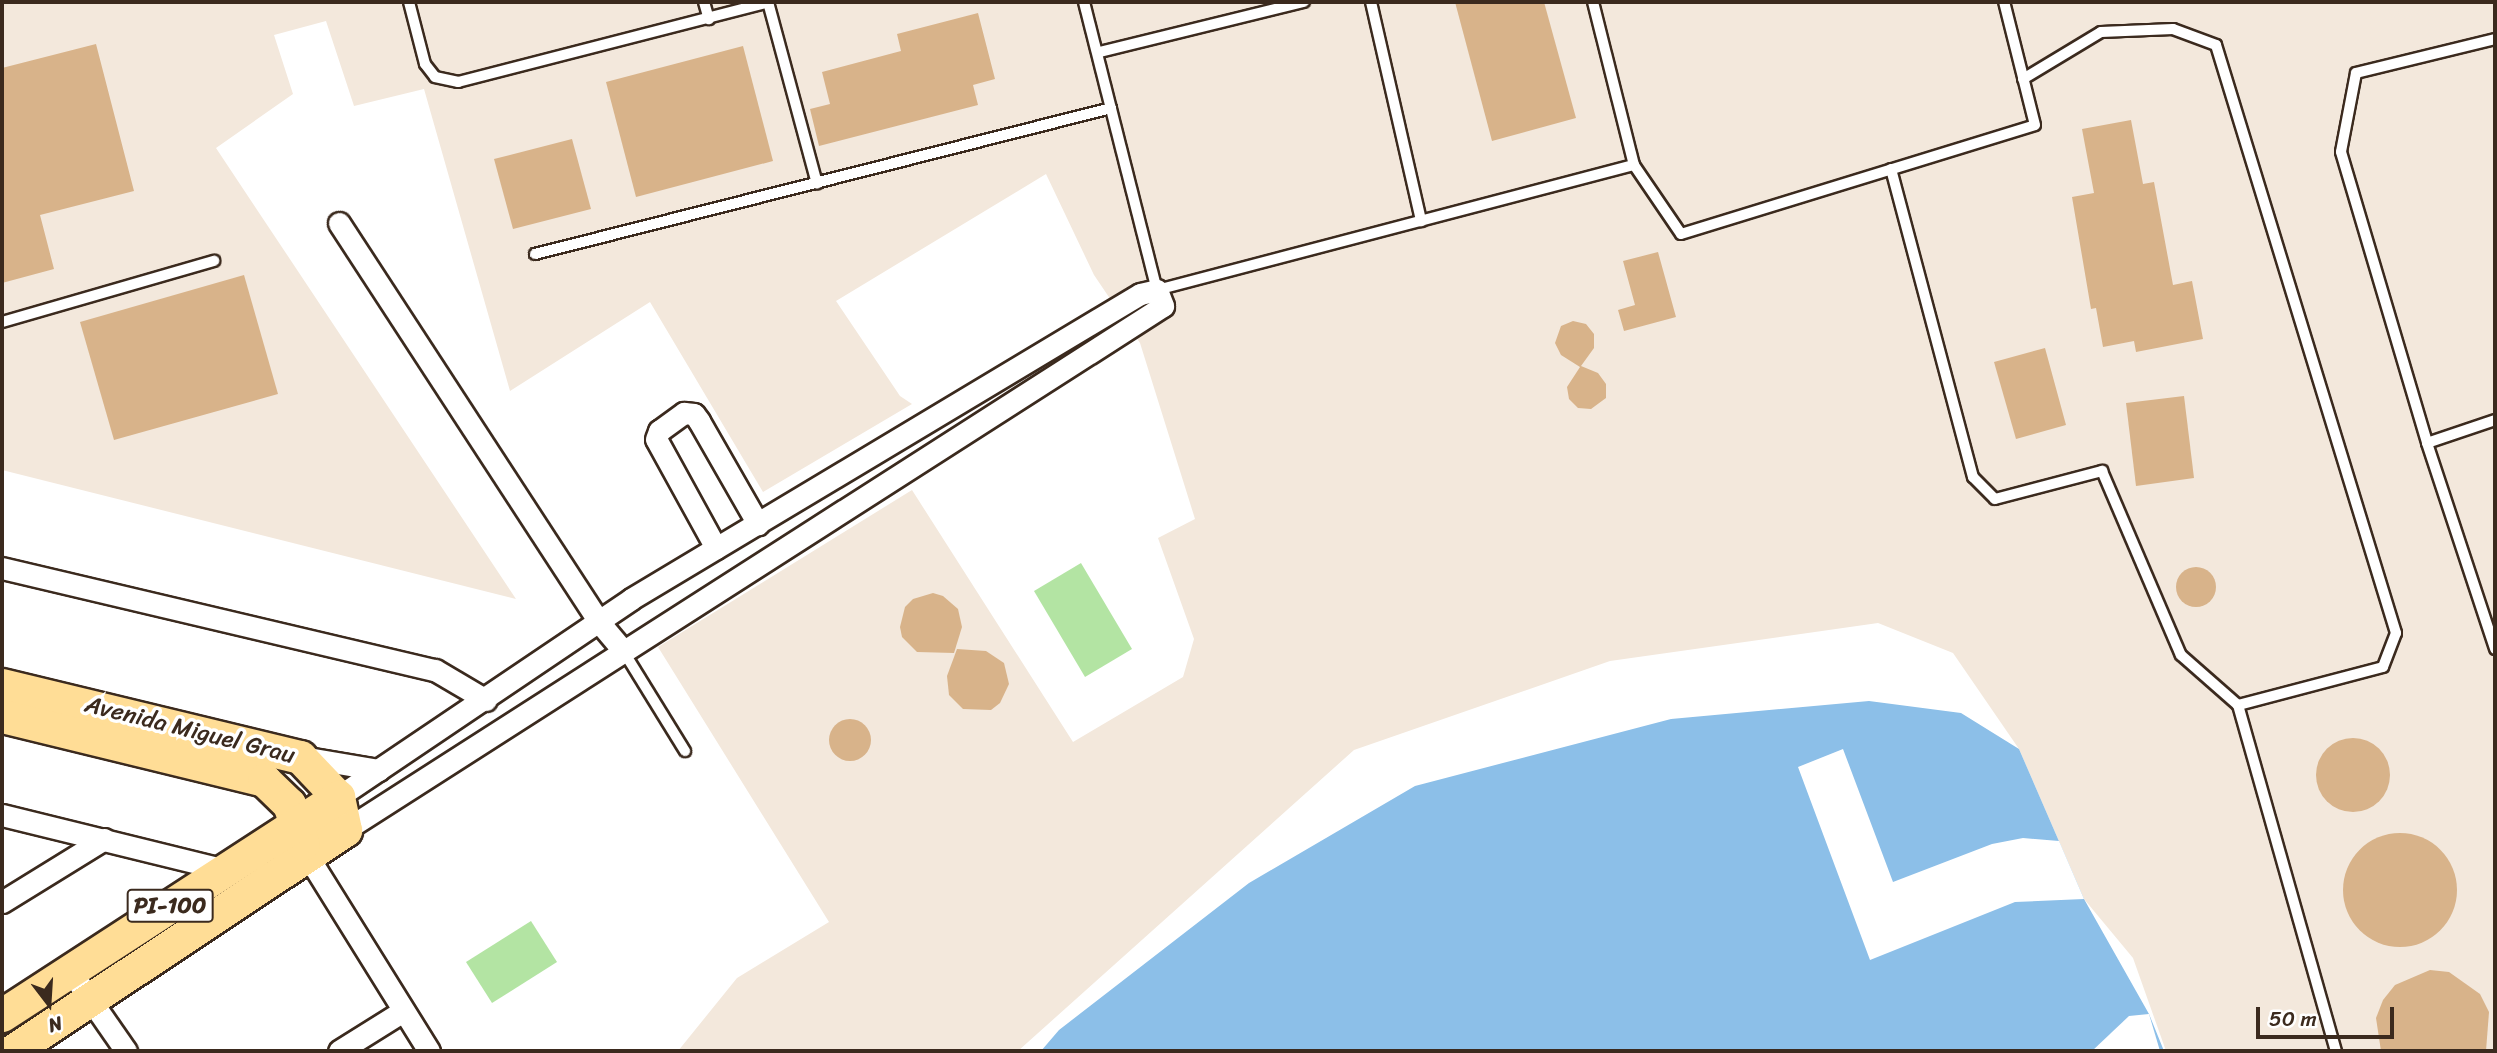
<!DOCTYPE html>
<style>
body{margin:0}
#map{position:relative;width:2497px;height:1053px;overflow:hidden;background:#fff;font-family:Sriracha,sans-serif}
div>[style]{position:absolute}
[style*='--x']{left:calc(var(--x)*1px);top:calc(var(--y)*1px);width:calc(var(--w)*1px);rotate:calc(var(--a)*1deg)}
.built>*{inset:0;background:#f3e8dc}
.green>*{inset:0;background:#b3e4a3}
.water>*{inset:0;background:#8cbfe8}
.pier>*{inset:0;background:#fff}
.building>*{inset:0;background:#d8b38a}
.round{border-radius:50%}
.roads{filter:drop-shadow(2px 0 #3b2a1e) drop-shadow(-2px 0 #3b2a1e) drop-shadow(0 2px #3b2a1e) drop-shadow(0 -2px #3b2a1e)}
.service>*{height:10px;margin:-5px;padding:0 5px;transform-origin:5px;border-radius:5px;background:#fff}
.minor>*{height:21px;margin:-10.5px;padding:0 10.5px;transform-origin:10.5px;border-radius:10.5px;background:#fff}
.primary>*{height:33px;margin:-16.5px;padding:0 16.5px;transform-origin:16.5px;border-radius:16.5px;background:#ffdd96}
span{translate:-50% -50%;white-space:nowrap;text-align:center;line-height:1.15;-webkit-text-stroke:7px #fff;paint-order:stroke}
.shield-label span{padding:2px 5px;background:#fff;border:2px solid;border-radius:5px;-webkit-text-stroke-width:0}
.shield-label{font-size:23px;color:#3b2a1e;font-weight:700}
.street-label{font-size:24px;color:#3b2a1e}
.frame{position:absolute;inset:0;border:4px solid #3b2a1e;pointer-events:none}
.north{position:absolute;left:14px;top:969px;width:70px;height:70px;-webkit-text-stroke:5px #fff;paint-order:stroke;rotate:163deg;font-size:19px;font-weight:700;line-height:28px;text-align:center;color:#3b2a1e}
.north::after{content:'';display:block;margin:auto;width:24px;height:32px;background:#3b2a1e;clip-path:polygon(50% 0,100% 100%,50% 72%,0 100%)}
.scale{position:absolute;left:2256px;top:1007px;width:138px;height:32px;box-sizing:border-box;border:4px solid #3b2a1e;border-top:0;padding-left:9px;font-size:21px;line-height:24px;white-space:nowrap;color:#3b2a1e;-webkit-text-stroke:5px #fff;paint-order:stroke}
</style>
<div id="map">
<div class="built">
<i style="clip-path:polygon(2px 2px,2495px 2px,2495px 1051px,2166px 1051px,2133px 958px,2084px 899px,2019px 749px,1953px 653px,1878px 623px,1610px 661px,1354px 750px,1018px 1051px,678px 1051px,737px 978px,829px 922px,658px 647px,912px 490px,1073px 742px,1183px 677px,1194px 639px,1158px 538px,1195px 519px,1140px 343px,1094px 275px,1046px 174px,836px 301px,900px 396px,912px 404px,763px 492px,650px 302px,510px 391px,424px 89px,354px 106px,326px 21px,274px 35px,293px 94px,216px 148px,516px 599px,2px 470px)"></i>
</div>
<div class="green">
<i style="clip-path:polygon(1081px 563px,1132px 649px,1085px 677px,1034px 591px)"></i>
<i style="clip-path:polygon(531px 921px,557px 962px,492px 1003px,466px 962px)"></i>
</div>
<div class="water">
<i style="clip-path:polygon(1869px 701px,1961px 713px,2019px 749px,2084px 899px,2149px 1014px,2164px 1051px,1041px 1051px,1059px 1030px,1249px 883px,1415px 786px,1671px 719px)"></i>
</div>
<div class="pier">
<i style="clip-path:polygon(1843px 749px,1893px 882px,1992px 844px,2023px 838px,2059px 841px,2084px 899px,2015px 902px,1870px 960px,1798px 767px)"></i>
<i style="clip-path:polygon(2149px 1014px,2160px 1051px,2092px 1051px,2129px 1016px)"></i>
</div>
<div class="building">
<i style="clip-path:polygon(1455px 2px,1544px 2px,1576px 118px,1492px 141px)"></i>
<i style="clip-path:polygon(978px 13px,995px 79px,973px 85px,978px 105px,819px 146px,810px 109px,830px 104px,822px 72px,901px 51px,897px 34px)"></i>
<i style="clip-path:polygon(96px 44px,134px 191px,40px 215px,54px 269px,2px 283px,2px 68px)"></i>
<i style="clip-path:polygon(743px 46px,773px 161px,636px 197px,606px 82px)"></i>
<i style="clip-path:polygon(2131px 120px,2143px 184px,2154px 182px,2173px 285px,2192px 281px,2203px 339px,2136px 352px,2134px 341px,2103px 347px,2096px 308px,2091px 309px,2072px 197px,2094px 193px,2082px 129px)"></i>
<i style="clip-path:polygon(572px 139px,591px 209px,513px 229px,494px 159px)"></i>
<i style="clip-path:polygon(1658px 252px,1676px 317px,1624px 331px,1618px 310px,1635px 305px,1623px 261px)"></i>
<i style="clip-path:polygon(244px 275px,278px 394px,114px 440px,80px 322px)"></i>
<i style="clip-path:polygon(1573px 321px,1586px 324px,1594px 334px,1594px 348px,1581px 366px,1598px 373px,1606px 384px,1606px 398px,1591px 409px,1578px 408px,1569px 399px,1567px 387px,1580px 367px,1561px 355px,1555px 343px,1561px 326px)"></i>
<i style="clip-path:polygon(2045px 348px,2066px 425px,2016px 439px,1994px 362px)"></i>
<i style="clip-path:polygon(2184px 396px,2194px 478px,2136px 486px,2126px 403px)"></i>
<i class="round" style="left:2176px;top:567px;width:40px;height:40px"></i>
<i style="clip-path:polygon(933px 593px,943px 596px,958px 609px,962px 627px,954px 653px,917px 652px,902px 637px,900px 627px,905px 607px,913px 599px)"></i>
<i style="clip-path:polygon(957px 649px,986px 651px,1004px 663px,1009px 684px,1000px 703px,991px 710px,963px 709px,949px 695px,947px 676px)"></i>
<i class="round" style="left:829px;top:719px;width:42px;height:42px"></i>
<i class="round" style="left:2316px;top:738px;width:74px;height:74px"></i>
<i class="round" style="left:2343px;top:833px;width:114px;height:114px"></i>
<i style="clip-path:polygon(2430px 970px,2449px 972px,2480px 994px,2489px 1012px,2486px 1051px,2381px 1051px,2376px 1018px,2383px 1000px,2395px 985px)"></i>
</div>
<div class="roads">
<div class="service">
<i style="--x:409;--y:2;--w:64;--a:75.5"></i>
<i style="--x:425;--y:64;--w:16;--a:52"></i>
<i style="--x:435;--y:77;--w:24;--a:12"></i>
<i style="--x:458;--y:82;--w:321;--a:-14.4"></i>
<i style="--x:704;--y:2;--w:18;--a:74"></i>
<i style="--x:768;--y:2;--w:188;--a:74.9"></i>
<i style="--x:1084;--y:2;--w:297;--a:75.8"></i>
<i style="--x:1157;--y:290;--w:493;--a:-14.7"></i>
<i style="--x:1371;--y:2;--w:225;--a:77.1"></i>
<i style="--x:1593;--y:2;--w:168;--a:75.9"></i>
<i style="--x:1634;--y:165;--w:83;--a:55.7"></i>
<i style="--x:1681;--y:234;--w:370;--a:-17.1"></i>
<i style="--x:2035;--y:125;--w:127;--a:-104.1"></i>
<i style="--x:2495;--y:39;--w:143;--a:166.3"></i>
<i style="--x:2356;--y:73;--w:80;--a:100.8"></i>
<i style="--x:2341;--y:152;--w:303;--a:73.5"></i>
<i style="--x:2427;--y:443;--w:72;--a:-18.7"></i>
<i style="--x:1100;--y:52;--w:210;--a:-13.8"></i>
<i style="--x:2023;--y:79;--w:91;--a:-31.1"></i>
<i style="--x:2101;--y:32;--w:72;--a:-2.4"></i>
<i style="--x:2173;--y:29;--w:46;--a:20.4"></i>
<i style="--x:2216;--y:45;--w:615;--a:72.98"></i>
<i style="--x:2396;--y:633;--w:36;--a:111"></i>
<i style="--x:2383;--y:667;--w:150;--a:165.3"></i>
<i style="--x:2238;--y:705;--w:360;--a:74.2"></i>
<i style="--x:1891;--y:169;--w:319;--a:75.1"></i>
<i style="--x:1973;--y:477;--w:31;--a:45"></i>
<i style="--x:1995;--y:499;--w:111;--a:-14.7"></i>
<i style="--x:2102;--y:471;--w:200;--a:66.8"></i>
<i style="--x:2181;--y:655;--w:76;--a:41.3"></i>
<i style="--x:535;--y:254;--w:594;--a:-14.22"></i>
<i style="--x:2;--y:322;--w:221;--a:-16.1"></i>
<i style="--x:2427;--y:443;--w:217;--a:71.7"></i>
<i style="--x:622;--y:649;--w:120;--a:58.3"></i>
</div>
<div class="minor">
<i style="--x:339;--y:223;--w:476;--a:56.9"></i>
<i style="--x:599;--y:622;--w:35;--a:50"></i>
<i style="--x:716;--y:548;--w:124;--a:-118.8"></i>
<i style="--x:656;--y:439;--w:9;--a:-69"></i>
<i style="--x:659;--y:431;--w:31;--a:-36"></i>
<i style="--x:684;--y:413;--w:10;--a:6"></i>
<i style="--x:694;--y:414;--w:9;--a:54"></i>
<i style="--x:699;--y:421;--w:119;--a:60.2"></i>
<i style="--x:2;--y:568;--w:445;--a:13.3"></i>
<i style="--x:435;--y:670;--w:59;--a:30.5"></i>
<i style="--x:302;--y:757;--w:78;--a:9.6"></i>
<i style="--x:338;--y:797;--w:354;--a:-34"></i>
<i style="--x:631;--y:599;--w:593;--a:-30.93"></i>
<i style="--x:1140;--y:294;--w:17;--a:-13"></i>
<i style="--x:1157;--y:290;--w:17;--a:69"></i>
<i style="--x:1163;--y:306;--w:971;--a:147.36"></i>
<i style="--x:2;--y:815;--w:231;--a:13.8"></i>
<i style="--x:307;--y:855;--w:231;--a:58.1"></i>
<i style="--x:2;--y:902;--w:120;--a:-31.7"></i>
<i style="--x:69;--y:969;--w:100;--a:55.2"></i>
<i style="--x:339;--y:1051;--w:75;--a:-32"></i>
</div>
<div class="primary">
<i style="--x:2;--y:685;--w:307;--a:13.6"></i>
<i style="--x:300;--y:757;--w:55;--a:46.5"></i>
<i style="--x:338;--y:797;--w:34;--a:78"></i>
<i style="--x:345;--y:830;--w:400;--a:146.4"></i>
<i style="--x:2;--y:716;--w:270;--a:13.7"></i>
<i style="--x:264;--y:780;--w:35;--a:44"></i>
<i style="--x:289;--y:804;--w:42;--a:70.7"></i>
<i style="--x:2;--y:1015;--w:401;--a:-33"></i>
</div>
</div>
<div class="shield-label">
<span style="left:170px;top:906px">PI-100</span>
</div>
<div class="street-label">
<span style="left:190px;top:730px;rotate:14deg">Avenida Miguel Grau</span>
</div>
<div class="frame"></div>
<div class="north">N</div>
<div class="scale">50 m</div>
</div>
